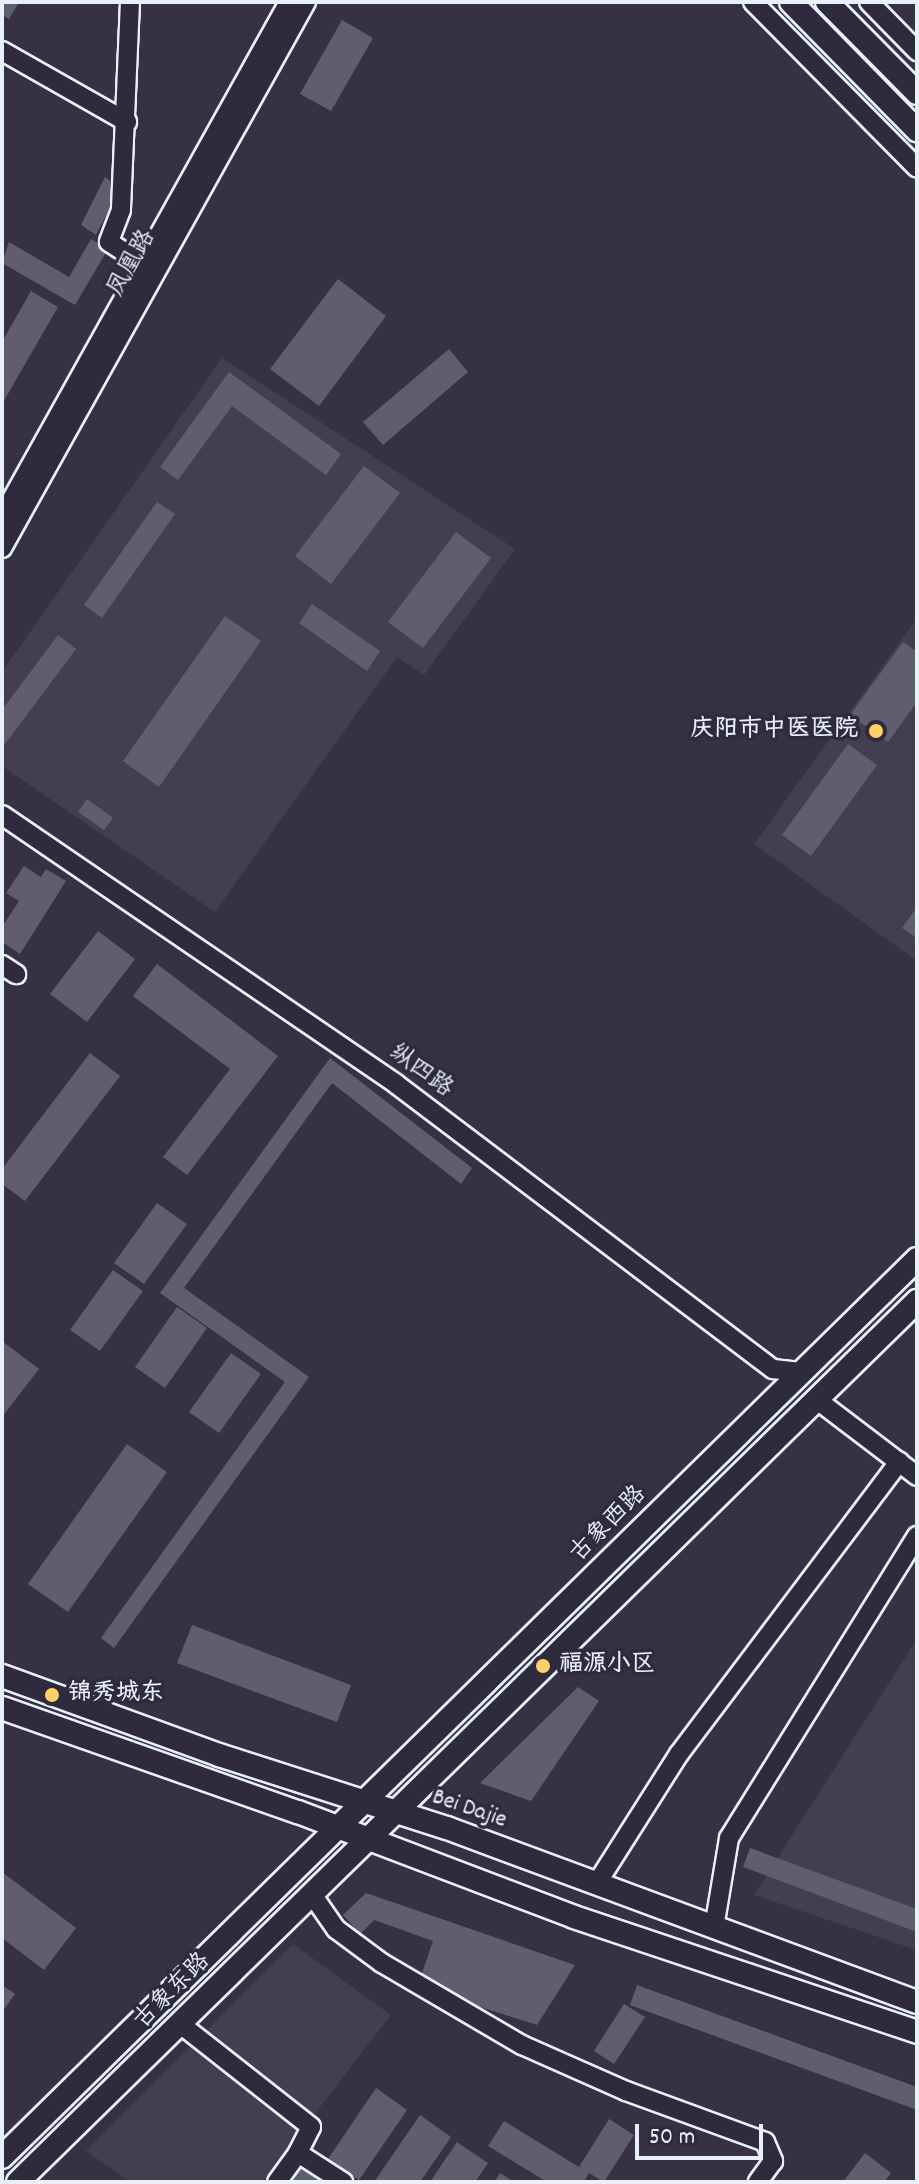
<!DOCTYPE html>
<meta charset="utf-8">
<style>
body{margin:0}
#map{position:relative;width:919px;height:2184px;overflow:hidden;background:#363244;font-family:Dekko,"LXGW WenKai TC",sans-serif}
div>[style]{position:absolute}
[style*='--x']{left:calc(var(--x)*1px);top:calc(var(--y)*1px);width:calc(var(--w)*1px);rotate:calc(var(--a)*1deg)}
.built>*{inset:0;background:#433f51}
.building>*{inset:0;background:#605e6e}
.roads{filter:drop-shadow(2px 0 #e8f1f8) drop-shadow(-2px 0 #e8f1f8) drop-shadow(0 2px #e8f1f8) drop-shadow(0 -2px #e8f1f8)}
.minor>*{height:18px;margin:-9px;padding:0 9px;transform-origin:9px;border-radius:9px;background:#2f2a3d}
.major>*{height:22px;margin:-11px;padding:0 11px;transform-origin:11px;border-radius:11px;background:#2f2a3d}
.dots>*{width:22px;height:22px;translate:-50% -50%;box-sizing:border-box;border:4px solid #2f2a3d;border-radius:50%}
span{translate:-50% -50%;white-space:nowrap;text-align:center;line-height:1.15;-webkit-text-stroke:7px #2f2a3d;paint-order:stroke}
.street-label{font-size:24px;color:#e8f1f8}
.poi-label{font-size:24px;color:#e8f1f8;font-weight:700}
.right{translate:-100% -50%;text-align:right}
.left{translate:0 -50%;text-align:left}
.frame{position:absolute;inset:0;border:4px solid #e8f1f8;pointer-events:none}
.scale{position:absolute;left:635px;top:2124px;width:128px;height:36px;box-sizing:border-box;border:4px solid #e8f1f8;border-top:0;padding-left:10px;font-size:24px;line-height:28px;white-space:nowrap;color:#e8f1f8;-webkit-text-stroke:6px #2f2a3d;paint-order:stroke}
</style>
<div id="map">
<div class="built">
<i style="clip-path:polygon(222px 358px,515px 549px,424px 675px,397px 657px,215px 912px,2px 766px,2px 672px)"></i>
<i style="clip-path:polygon(917px 618px,917px 961px,754px 844px)"></i>
<i style="clip-path:polygon(917px 1639px,917px 1950px,754px 1895px)"></i>
<i style="clip-path:polygon(293px 1944px,391px 2015px,262px 2182px,130px 2182px,86px 2151px)"></i>
</div>
<div class="building">
<i style="clip-path:polygon(2px 2px,19px 2px,9px 19px,2px 15px)"></i>
<i style="clip-path:polygon(342px 20px,373px 38px,331px 111px,300px 94px)"></i>
<i style="clip-path:polygon(105px 177px,120px 188px,96px 235px,81px 225px)"></i>
<i style="clip-path:polygon(91px 239px,108px 249px,75px 305px,2px 263px,9px 242px,69px 277px)"></i>
<i style="clip-path:polygon(338px 279px,386px 316px,319px 406px,270px 369px)"></i>
<i style="clip-path:polygon(31px 291px,58px 307px,2px 404px,2px 342px)"></i>
<i style="clip-path:polygon(449px 349px,468px 372px,383px 445px,363px 422px)"></i>
<i style="clip-path:polygon(229px 372px,341px 454px,326px 475px,232px 406px,178px 480px,160px 467px)"></i>
<i style="clip-path:polygon(364px 466px,400px 493px,331px 584px,295px 556px)"></i>
<i style="clip-path:polygon(157px 502px,175px 514px,102px 618px,84px 605px)"></i>
<i style="clip-path:polygon(456px 532px,491px 558px,423px 648px,388px 622px)"></i>
<i style="clip-path:polygon(312px 604px,380px 651px,367px 671px,299px 623px)"></i>
<i style="clip-path:polygon(225px 616px,261px 641px,159px 787px,123px 761px)"></i>
<i style="clip-path:polygon(58px 635px,76px 649px,2px 748px,2px 710px)"></i>
<i style="clip-path:polygon(903px 642px,917px 652px,917px 702px,888px 742px,850px 715px)"></i>
<i style="clip-path:polygon(848px 744px,877px 765px,811px 856px,782px 835px)"></i>
<i style="clip-path:polygon(87px 799px,113px 818px,104px 830px,78px 812px)"></i>
<i style="clip-path:polygon(24px 866px,41px 877px,46px 869px,66px 881px,20px 954px,2px 942px,2px 927px,19px 901px,6px 893px)"></i>
<i style="clip-path:polygon(917px 907px,917px 938px,902px 928px)"></i>
<i style="clip-path:polygon(98px 931px,135px 959px,87px 1022px,50px 994px)"></i>
<i style="clip-path:polygon(157px 964px,278px 1056px,187px 1175px,163px 1157px,230px 1069px,133px 996px)"></i>
<i style="clip-path:polygon(90px 1053px,120px 1076px,25px 1201px,2px 1184px,2px 1169px)"></i>
<i style="clip-path:polygon(330px 1058px,472px 1168px,461px 1184px,332px 1083px,184px 1288px,309px 1377px,114px 1648px,101px 1638px,285px 1382px,160px 1293px)"></i>
<i style="clip-path:polygon(157px 1203px,187px 1224px,144px 1284px,114px 1263px)"></i>
<i style="clip-path:polygon(113px 1270px,143px 1291px,100px 1351px,70px 1330px)"></i>
<i style="clip-path:polygon(177px 1307px,207px 1328px,165px 1388px,135px 1367px)"></i>
<i style="clip-path:polygon(2px 1341px,39px 1369px,2px 1417px)"></i>
<i style="clip-path:polygon(231px 1353px,261px 1374px,219px 1433px,189px 1412px)"></i>
<i style="clip-path:polygon(127px 1444px,167px 1472px,68px 1612px,28px 1584px)"></i>
<i style="clip-path:polygon(192px 1625px,351px 1685px,337px 1722px,177px 1663px)"></i>
<i style="clip-path:polygon(578px 1687px,599px 1701px,531px 1801px,480px 1783px)"></i>
<i style="clip-path:polygon(750px 1848px,917px 1909px,917px 1932px,743px 1867px)"></i>
<i style="clip-path:polygon(2px 1872px,76px 1928px,44px 1970px,2px 1938px)"></i>
<i style="clip-path:polygon(366px 1893px,575px 1965px,537px 2025px,471px 2004px,421px 1976px,433px 1941px,374px 1920px,360px 1934px,343px 1915px)"></i>
<i style="clip-path:polygon(2px 1985px,15px 1994px,2px 2012px)"></i>
<i style="clip-path:polygon(637px 1985px,917px 2087px,917px 2110px,630px 2005px)"></i>
<i style="clip-path:polygon(624px 2004px,645px 2017px,614px 2064px,594px 2051px)"></i>
<i style="clip-path:polygon(376px 2088px,407px 2110px,359px 2180px,328px 2159px)"></i>
<i style="clip-path:polygon(420px 2115px,451px 2137px,420px 2182px,374px 2182px)"></i>
<i style="clip-path:polygon(609px 2119px,634px 2135px,604px 2182px,589px 2173px,584px 2182px,547px 2182px,488px 2146px,504px 2121px,579px 2167px)"></i>
<i style="clip-path:polygon(457px 2142px,488px 2163px,475px 2182px,430px 2182px)"></i>
<i style="clip-path:polygon(865px 2153px,891px 2173px,884px 2182px,843px 2182px)"></i>
<i style="clip-path:polygon(301px 2166px,326px 2182px,291px 2182px)"></i>
<i style="clip-path:polygon(500px 2173px,514px 2182px,494px 2182px)"></i>
</div>
<div class="roads">
<div class="minor">
<i style="--x:130;--y:2;--w:208;--a:92.5"></i>
<i style="--x:121;--y:210;--w:34;--a:111"></i>
<i style="--x:109;--y:242;--w:42;--a:33.3"></i>
<i style="--x:753;--y:2;--w:233;--a:45.3"></i>
<i style="--x:869;--y:2;--w:69;--a:45.6"></i>
<i style="--x:2;--y:51;--w:144;--a:29.6"></i>
<i style="--x:2;--y:517;--w:590;--a:-60.87"></i>
<i style="--x:2;--y:548;--w:625;--a:-60.89"></i>
<i style="--x:2;--y:815;--w:477;--a:34.3"></i>
<i style="--x:396;--y:1084;--w:473;--a:37.1"></i>
<i style="--x:773;--y:1369;--w:28;--a:6"></i>
<i style="--x:2;--y:965;--w:17;--a:33"></i>
<i style="--x:816;--y:1399;--w:127;--a:37.3"></i>
<i style="--x:597;--y:1883;--w:153;--a:-57.6"></i>
<i style="--x:679;--y:1754;--w:366;--a:-53"></i>
<i style="--x:311;--y:1893;--w:44;--a:55.2"></i>
<i style="--x:336;--y:1929;--w:57;--a:36.5"></i>
<i style="--x:382;--y:1963;--w:162;--a:30.4"></i>
<i style="--x:522;--y:2045;--w:114;--a:23.9"></i>
<i style="--x:626;--y:2091;--w:148;--a:20.1"></i>
<i style="--x:765;--y:2142;--w:21;--a:67"></i>
<i style="--x:773;--y:2161;--w:26;--a:126"></i>
<i style="--x:714;--y:1928;--w:91;--a:-80.5"></i>
<i style="--x:729;--y:1838;--w:356;--a:-58.1"></i>
<i style="--x:179;--y:2023;--w:168;--a:38.2"></i>
<i style="--x:311;--y:2127;--w:29;--a:117"></i>
<i style="--x:298;--y:2153;--w:54;--a:32.8"></i>
<i style="--x:277;--y:2182;--w:36;--a:-54"></i>
</div>
<div class="major">
<i style="--x:791;--y:2;--w:180;--a:45.5"></i>
<i style="--x:827;--y:2;--w:128;--a:45.3"></i>
<i style="--x:2;--y:1676;--w:231;--a:20"></i>
<i style="--x:219;--y:1755;--w:239;--a:17.8"></i>
<i style="--x:447;--y:1828;--w:501;--a:20.32"></i>
<i style="--x:2;--y:1708;--w:314;--a:19.4"></i>
<i style="--x:298;--y:1812;--w:295;--a:20.8"></i>
<i style="--x:574;--y:1917;--w:362;--a:18.5"></i>
<i style="--x:2;--y:2157;--w:1282;--a:-44.46"></i>
<i style="--x:18;--y:2182;--w:1259;--a:-44.42"></i>
</div>
</div>
<div class="dots">
<i style="left:876px;top:731px;background:#ffd166"></i>
<i style="left:543px;top:1666px;background:#ffd166"></i>
<i style="left:52px;top:1695px;background:#ffd166"></i>
</div>
<div class="street-label">
<span style="left:133px;top:264px;rotate:-61deg">凤凰路</span>
<span style="left:420px;top:1072px;rotate:36deg">纵四路</span>
<span style="left:609px;top:1525px;rotate:-45deg">古象西路</span>
<span style="left:469px;top:1810px;rotate:19deg">Bei Dajie</span>
<span style="left:173px;top:1992px;rotate:-45deg">古象东路</span>
</div>
<div class="poi-label">
<span class="right" style="left:858px;top:731px">庆阳市中医医院</span>
<span class="left" style="left:559px;top:1666px">福源小区</span>
<span class="left" style="left:68px;top:1695px">锦秀城东</span>
</div>
<div class="frame"></div>
<div class="scale">50 m</div>
</div>
